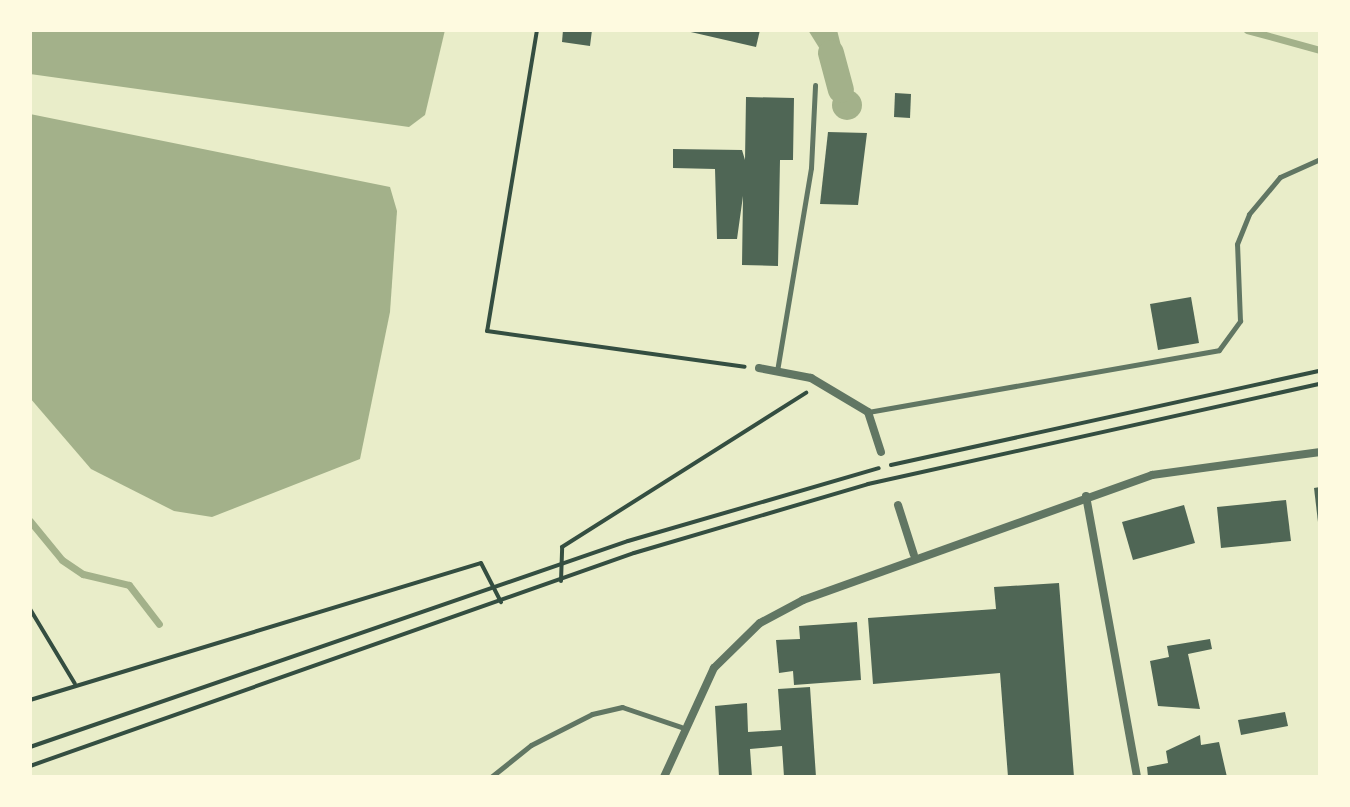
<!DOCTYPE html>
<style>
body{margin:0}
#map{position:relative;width:1350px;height:807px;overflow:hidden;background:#e9edc9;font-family:Overpass,sans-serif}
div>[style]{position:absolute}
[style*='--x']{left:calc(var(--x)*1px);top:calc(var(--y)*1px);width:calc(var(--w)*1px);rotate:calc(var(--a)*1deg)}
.water>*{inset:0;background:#a3b18a}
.round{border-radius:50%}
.stream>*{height:7px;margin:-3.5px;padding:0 3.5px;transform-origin:3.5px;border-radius:3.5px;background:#a3b18a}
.canal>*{height:26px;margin:-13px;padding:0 13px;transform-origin:13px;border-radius:13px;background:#a3b18a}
.building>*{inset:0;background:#4f6655}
.path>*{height:4px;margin:-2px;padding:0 2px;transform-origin:2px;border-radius:2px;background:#344e41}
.service>*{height:5px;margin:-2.5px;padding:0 2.5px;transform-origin:2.5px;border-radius:2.5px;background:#617663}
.minor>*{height:8px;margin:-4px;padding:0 4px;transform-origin:4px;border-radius:4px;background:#617663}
span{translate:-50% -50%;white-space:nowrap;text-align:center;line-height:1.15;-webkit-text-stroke:7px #fefae0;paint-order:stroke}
.frame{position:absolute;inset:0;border:32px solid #fefae0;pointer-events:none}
</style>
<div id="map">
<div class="water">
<i style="clip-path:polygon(30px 30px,445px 30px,425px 115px,409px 127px,30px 74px)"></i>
<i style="clip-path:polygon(808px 30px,837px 30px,841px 46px,823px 54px)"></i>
<i class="round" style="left:832px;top:90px;width:30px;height:30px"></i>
<i style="clip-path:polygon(30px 114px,390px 187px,397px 211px,390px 312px,360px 459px,212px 517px,174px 511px,91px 469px,30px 398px)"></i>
</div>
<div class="stream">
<i style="--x:1247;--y:30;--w:76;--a:15.3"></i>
<i style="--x:30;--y:521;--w:50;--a:50.6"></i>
<i style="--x:62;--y:560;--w:25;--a:34"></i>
<i style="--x:83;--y:574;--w:47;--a:13.4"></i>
<i style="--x:129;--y:585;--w:49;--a:52.4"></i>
</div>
<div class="canal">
<i style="--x:831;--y:53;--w:38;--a:75"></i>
</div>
<div class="building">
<i style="clip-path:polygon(563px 30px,592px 30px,590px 46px,562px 42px)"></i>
<i style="clip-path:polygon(682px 30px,760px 30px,756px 47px)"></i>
<i style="clip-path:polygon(895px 93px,911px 94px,910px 118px,894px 117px)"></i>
<i style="clip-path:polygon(746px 97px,794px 98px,793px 160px,780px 160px,778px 266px,742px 265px,743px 196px,737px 239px,717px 239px,715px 169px,673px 168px,673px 149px,742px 150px,745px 160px)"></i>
<i style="clip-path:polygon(828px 132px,867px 133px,858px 205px,820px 204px)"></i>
<i style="clip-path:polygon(1191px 297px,1199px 343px,1158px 350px,1150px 304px)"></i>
<i style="clip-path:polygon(1320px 487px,1320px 522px,1318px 522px,1314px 488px)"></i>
<i style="clip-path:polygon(1286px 500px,1291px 541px,1221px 548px,1217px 507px)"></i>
<i style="clip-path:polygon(1184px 505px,1195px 543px,1133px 560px,1122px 522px)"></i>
<i style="clip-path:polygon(1059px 583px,1074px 777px,1008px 777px,1000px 673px,873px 684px,868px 618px,996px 609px,994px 587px)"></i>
<i style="clip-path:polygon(857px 622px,861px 680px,794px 685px,793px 671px,779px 673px,776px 640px,800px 639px,799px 626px)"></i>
<i style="clip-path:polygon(1210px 639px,1212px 649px,1188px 654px,1200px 709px,1158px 706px,1150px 661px,1169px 657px,1167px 646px)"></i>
<i style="clip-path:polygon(810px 687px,816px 777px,784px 777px,782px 746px,750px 749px,752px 777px,719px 777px,715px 706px,747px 703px,748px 732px,781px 730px,778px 689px)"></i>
<i style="clip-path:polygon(1285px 712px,1288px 726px,1241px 735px,1238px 720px)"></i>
<i style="clip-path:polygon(1200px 735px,1201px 745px,1219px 742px,1227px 777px,1148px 777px,1147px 767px,1168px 763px,1166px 751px)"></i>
</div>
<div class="path">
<i style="--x:537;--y:30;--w:305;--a:99.4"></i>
<i style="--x:487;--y:331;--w:260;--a:7.9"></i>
<i style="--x:891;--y:465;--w:439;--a:-12.4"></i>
<i style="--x:561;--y:581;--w:34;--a:-88"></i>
<i style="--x:562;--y:547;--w:289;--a:-32.3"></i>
<i style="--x:30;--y:609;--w:87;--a:59"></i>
<i style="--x:30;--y:700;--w:471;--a:-16.9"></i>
<i style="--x:481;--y:563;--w:44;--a:62.9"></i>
<i style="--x:30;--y:747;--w:632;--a:-19.01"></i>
<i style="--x:628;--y:541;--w:261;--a:-16.2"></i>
<i style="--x:30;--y:766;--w:640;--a:-19.43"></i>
<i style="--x:634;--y:553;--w:244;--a:-16.4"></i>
<i style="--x:868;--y:484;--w:463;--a:-12.5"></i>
</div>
<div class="service">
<i style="--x:777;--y:371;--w:206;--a:-80.5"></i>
<i style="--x:811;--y:168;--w:83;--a:-87.2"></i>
<i style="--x:868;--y:412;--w:356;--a:-10"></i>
<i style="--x:1219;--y:350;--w:36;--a:-54"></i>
<i style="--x:1240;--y:321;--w:77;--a:-92.2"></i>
<i style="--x:1237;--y:244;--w:32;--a:-68"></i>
<i style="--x:1249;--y:214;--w:48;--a:-50"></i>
<i style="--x:1280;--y:177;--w:44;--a:-24.2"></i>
<i style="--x:491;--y:777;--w:51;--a:-38.7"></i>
<i style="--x:531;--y:745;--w:68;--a:-26.9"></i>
<i style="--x:592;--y:714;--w:31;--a:-13"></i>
<i style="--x:622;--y:707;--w:62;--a:18.7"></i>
</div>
<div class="minor">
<i style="--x:759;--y:368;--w:53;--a:10.9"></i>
<i style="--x:811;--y:378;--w:66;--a:30.8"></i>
<i style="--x:868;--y:412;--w:42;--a:72"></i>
<i style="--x:1086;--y:496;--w:286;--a:79.7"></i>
<i style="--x:898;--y:505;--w:52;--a:72.3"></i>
<i style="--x:664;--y:777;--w:120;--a:-65.4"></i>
<i style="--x:714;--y:668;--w:64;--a:-44.4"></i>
<i style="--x:760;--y:623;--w:49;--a:-28.1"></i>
<i style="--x:803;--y:600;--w:371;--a:-19.7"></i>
<i style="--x:1152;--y:475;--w:170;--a:-7.8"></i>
</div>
<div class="frame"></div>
</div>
